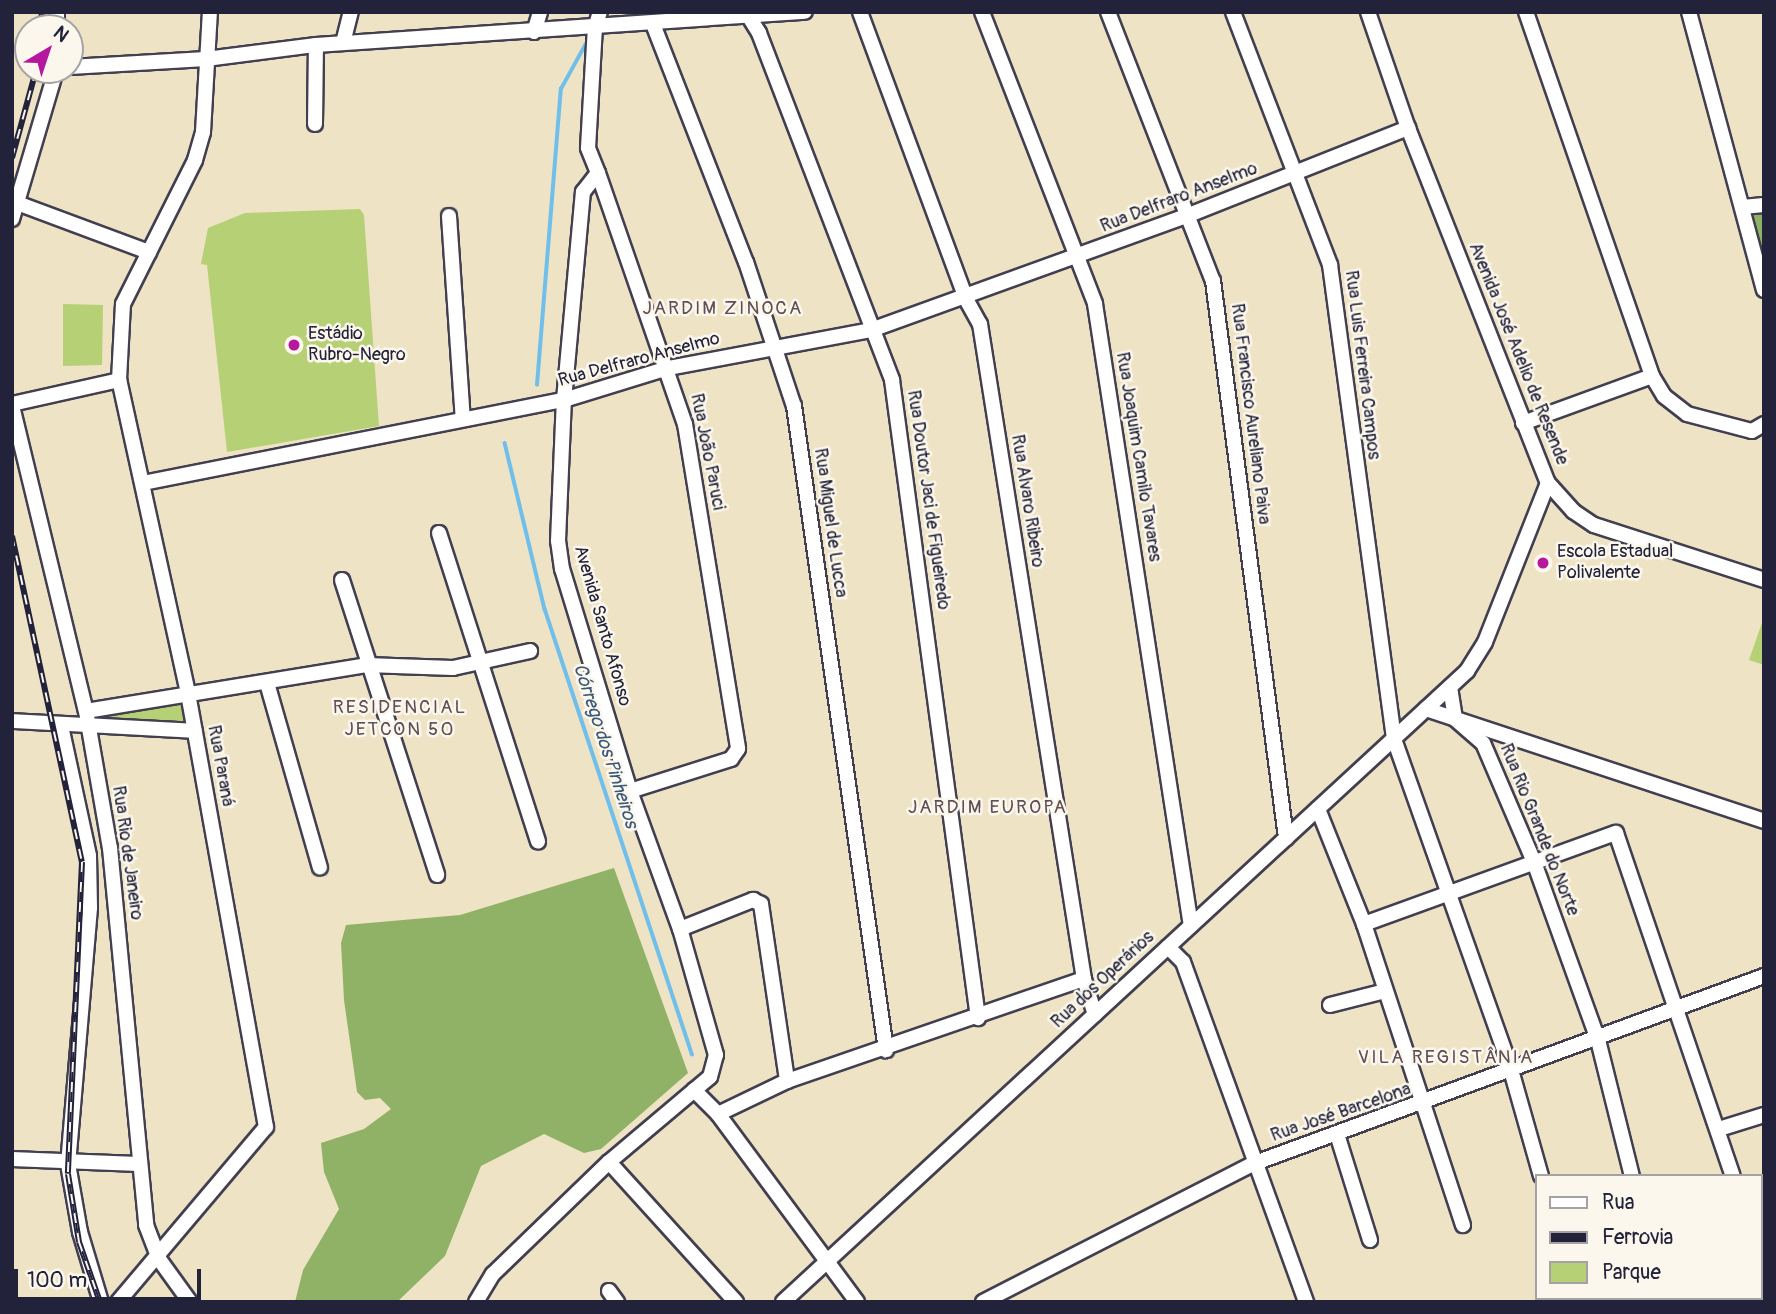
<!DOCTYPE html>
<meta charset="utf-8">
<style>
body{margin:0}
#map{position:relative;width:1776px;height:1314px;overflow:hidden;background:#efe3c5;font-family:Pangolin,sans-serif}
div>[style]{position:absolute}
[style*='--x']{left:calc(var(--x)*1px);top:calc(var(--y)*1px);width:calc(var(--w)*1px);rotate:calc(var(--a)*1deg)}
.green>*{inset:0;background:#b6d075}
.forest>*{inset:0;background:#90b266}
.stream>*{height:3.5px;margin:-1.75px;padding:0 1.75px;transform-origin:1.75px;border-radius:1.75px;background:#70bfeb}
.roads{filter:drop-shadow(2px 0 #413f50) drop-shadow(-2px 0 #413f50) drop-shadow(0 2px #413f50) drop-shadow(0 -2px #413f50)}
.street>*{height:14px;margin:-7px;padding:0 7px;transform-origin:7px;border-radius:7px;background:#fff}
.rail>*{height:6px;margin-top:-3px;transform-origin:0;background:repeating-linear-gradient(90deg,#fbf7ec 0 10px,#22223b 0 20px);box-sizing:border-box;border-block:2px solid #22223b}
.dots>*{width:19px;height:19px;translate:-50% -50%;box-sizing:border-box;border:4px solid #fbf7ec;border-radius:50%}
span{translate:-50% -50%;white-space:nowrap;text-align:center;line-height:1.15;-webkit-text-stroke:5px #fbf7ec;paint-order:stroke}
.street-label{font-size:18px;color:#22223b}
.poi-label{font-size:18px;color:#22223b}
.left{translate:0 -50%;text-align:left}
.neighbourhood-label{font-size:19px;color:#5f4e56;letter-spacing:2px}
.water-label{font-size:19px;color:#3d5979;font-style:italic}
.frame{position:absolute;inset:0;border:14px solid #22223b;pointer-events:none}
.legend{position:absolute;left:1535px;top:1174px;width:228px;height:126px;box-sizing:border-box;background:#fbf7ec;border:2px solid #a4a2a5;margin:0;padding:9px 12px;list-style:none;font-size:21px;color:#22223b}
.legend li{display:flex;align-items:center;gap:14px;height:35px}
.legend b{width:35px;border:2px solid #a4a2a5}
.north{position:absolute;left:14px;top:14px;width:70px;height:70px;box-sizing:border-box;background:#fbf7ec;border:2px solid #a4a2a5;border-radius:50%;rotate:39deg;font-size:19px;font-weight:700;line-height:28px;text-align:center;color:#22223b}
.north::after{content:'';display:block;margin:auto;width:24px;height:32px;background:#b5179e;clip-path:polygon(50% 0,100% 100%,50% 72%,0 100%)}
.scale{position:absolute;left:14px;top:1269px;width:187px;height:32px;box-sizing:border-box;border:4px solid #22223b;border-top:0;padding-left:9px;font-size:21px;line-height:24px;white-space:nowrap;color:#22223b;-webkit-text-stroke:5px #fbf7ec;paint-order:stroke}
</style>
<div id="map">
<div class="green">
<i style="clip-path:polygon(360px 209px,364px 215px,379px 426px,227px 452px,207px 265px,201px 264px,208px 228px,245px 213px)"></i>
<i style="clip-path:polygon(63px 304px,103px 305px,102px 365px,63px 366px)"></i>
<i style="clip-path:polygon(1764px 617px,1764px 665px,1749px 660px)"></i>
<i style="clip-path:polygon(186px 697px,190px 727px,92px 724px,90px 714px)"></i>
</div>
<div class="forest">
<i style="clip-path:polygon(1764px 204px,1764px 270px,1748px 211px)"></i>
<i style="clip-path:polygon(614px 868px,688px 1073px,601px 1149px,584px 1153px,544px 1134px,481px 1166px,445px 1256px,397px 1302px,295px 1302px,303px 1270px,339px 1209px,324px 1172px,321px 1143px,364px 1129px,391px 1109px,380px 1098px,365px 1100px,357px 1092px,344px 1000px,341px 943px,346px 925px,460px 915px)"></i>
</div>
<div class="stream">
<i style="--x:537;--y:385;--w:297;--a:-85.4"></i>
<i style="--x:561;--y:89;--w:58;--a:-61.2"></i>
<i style="--x:505;--y:443;--w:171;--a:76.5"></i>
<i style="--x:545;--y:609;--w:469;--a:71.7"></i>
</div>
<div class="roads">
<div class="street">
<i style="--x:57;--y:12;--w:16;--a:90"></i>
<i style="--x:746;--y:12;--w:25;--a:58"></i>
<i style="--x:759;--y:33;--w:372;--a:69"></i>
<i style="--x:892;--y:380;--w:644;--a:82.32"></i>
<i style="--x:860;--y:12;--w:306;--a:69.7"></i>
<i style="--x:966;--y:299;--w:29;--a:61"></i>
<i style="--x:980;--y:324;--w:663;--a:80.98"></i>
<i style="--x:1084;--y:979;--w:37;--a:73"></i>
<i style="--x:982;--y:12;--w:313;--a:68.8"></i>
<i style="--x:1095;--y:304;--w:629;--a:81.23"></i>
<i style="--x:1108;--y:12;--w:289;--a:68.7"></i>
<i style="--x:1213;--y:281;--w:562;--a:82.53"></i>
<i style="--x:1233;--y:12;--w:271;--a:69"></i>
<i style="--x:1330;--y:265;--w:478;--a:82.3"></i>
<i style="--x:1394;--y:739;--w:351;--a:70.5"></i>
<i style="--x:1511;--y:1070;--w:110;--a:74.2"></i>
<i style="--x:1368;--y:12;--w:123;--a:71"></i>
<i style="--x:1408;--y:128;--w:382;--a:68.5"></i>
<i style="--x:1548;--y:483;--w:38;--a:48"></i>
<i style="--x:1573;--y:511;--w:25;--a:34"></i>
<i style="--x:1594;--y:525;--w:179;--a:17.9"></i>
<i style="--x:1526;--y:12;--w:385;--a:70.9"></i>
<i style="--x:1652;--y:376;--w:23;--a:59"></i>
<i style="--x:1664;--y:396;--w:29;--a:38"></i>
<i style="--x:1687;--y:414;--w:67;--a:14.7"></i>
<i style="--x:1752;--y:431;--w:14;--a:-30"></i>
<i style="--x:1689;--y:12;--w:288;--a:74.9"></i>
<i style="--x:653;--y:24;--w:256;--a:68.7"></i>
<i style="--x:746;--y:262;--w:152;--a:71.6"></i>
<i style="--x:794;--y:406;--w:651;--a:81.87"></i>
<i style="--x:534;--y:32;--w:21;--a:-73"></i>
<i style="--x:343;--y:43;--w:32;--a:-76"></i>
<i style="--x:70;--y:67;--w:136;--a:-3.4"></i>
<i style="--x:206;--y:59;--w:111;--a:-7.3"></i>
<i style="--x:316;--y:45;--w:490;--a:-3.9"></i>
<i style="--x:315;--y:124;--w:79;--a:-89.3"></i>
<i style="--x:598;--y:173;--w:266;--a:70.9"></i>
<i style="--x:685;--y:424;--w:329;--a:80.7"></i>
<i style="--x:738;--y:749;--w:12;--a:125"></i>
<i style="--x:731;--y:759;--w:106;--a:162.4"></i>
<i style="--x:17;--y:203;--w:141;--a:20.4"></i>
<i style="--x:1742;--y:207;--w:22;--a:-5"></i>
<i style="--x:449;--y:216;--w:203;--a:86.1"></i>
<i style="--x:12;--y:219;--w:155;--a:-73.5"></i>
<i style="--x:12;--y:404;--w:110;--a:-12.6"></i>
<i style="--x:12;--y:406;--w:314;--a:76.4"></i>
<i style="--x:86;--y:711;--w:139;--a:80.1"></i>
<i style="--x:110;--y:848;--w:379;--a:84.5"></i>
<i style="--x:146;--y:1225;--w:36;--a:69"></i>
<i style="--x:159;--y:1259;--w:53;--a:54.2"></i>
<i style="--x:1523;--y:423;--w:137;--a:-20"></i>
<i style="--x:143;--y:483;--w:429;--a:-11.2"></i>
<i style="--x:564;--y:400;--w:109;--a:-17.1"></i>
<i style="--x:668;--y:368;--w:207;--a:-10.6"></i>
<i style="--x:871;--y:330;--w:338;--a:-19.9"></i>
<i style="--x:1189;--y:215;--w:236;--a:-21.7"></i>
<i style="--x:439;--y:533;--w:324;--a:72.2"></i>
<i style="--x:342;--y:580;--w:310;--a:72.1"></i>
<i style="--x:267;--y:683;--w:192;--a:74"></i>
<i style="--x:1450;--y:687;--w:32;--a:81"></i>
<i style="--x:1455;--y:719;--w:37;--a:41"></i>
<i style="--x:1483;--y:743;--w:129;--a:66.8"></i>
<i style="--x:1534;--y:862;--w:189;--a:70.2"></i>
<i style="--x:1598;--y:1040;--w:140;--a:76"></i>
<i style="--x:1426;--y:709;--w:356;--a:18.3"></i>
<i style="--x:86;--y:711;--w:284;--a:-9.3"></i>
<i style="--x:366;--y:665;--w:87;--a:2"></i>
<i style="--x:453;--y:668;--w:79;--a:-12.4"></i>
<i style="--x:12;--y:721;--w:183;--a:3.1"></i>
<i style="--x:61;--y:726;--w:133;--a:77.8"></i>
<i style="--x:89;--y:856;--w:52;--a:88.9"></i>
<i style="--x:90;--y:908;--w:257;--a:94.9"></i>
<i style="--x:68;--y:1164;--w:69;--a:80"></i>
<i style="--x:80;--y:1232;--w:73;--a:73.3"></i>
<i style="--x:1318;--y:809;--w:124;--a:68.2"></i>
<i style="--x:1364;--y:924;--w:317;--a:71.8"></i>
<i style="--x:1364;--y:924;--w:268;--a:-19.9"></i>
<i style="--x:1616;--y:833;--w:362;--a:71.2"></i>
<i style="--x:680;--y:929;--w:79;--a:-21.7"></i>
<i style="--x:753;--y:900;--w:9;--a:27"></i>
<i style="--x:761;--y:904;--w:179;--a:81.6"></i>
<i style="--x:1168;--y:947;--w:21;--a:45"></i>
<i style="--x:1183;--y:962;--w:362;--a:70.1"></i>
<i style="--x:1330;--y:1005;--w:57;--a:-14.3"></i>
<i style="--x:694;--y:1090;--w:34;--a:45"></i>
<i style="--x:718;--y:1114;--w:234;--a:53.5"></i>
<i style="--x:718;--y:1114;--w:76;--a:-25.6"></i>
<i style="--x:787;--y:1081;--w:314;--a:-19"></i>
<i style="--x:1719;--y:1129;--w:47;--a:-17.3"></i>
<i style="--x:1337;--y:1134;--w:111;--a:72.7"></i>
<i style="--x:12;--y:1159;--w:126;--a:2.3"></i>
<i style="--x:609;--y:1162;--w:189;--a:47.8"></i>
<i style="--x:1760;--y:1259;--w:11;--a:68"></i>
<i style="--x:609;--y:1291;--w:14;--a:54"></i>
<i style="--x:118;--y:1302;--w:229;--a:-49.8"></i>
<i style="--x:266;--y:1127;--w:441;--a:-100.2"></i>
<i style="--x:188;--y:693;--w:321;--a:-102.4"></i>
<i style="--x:119;--y:380;--w:76;--a:-87"></i>
<i style="--x:123;--y:304;--w:161;--a:-63.4"></i>
<i style="--x:195;--y:160;--w:29;--a:-74"></i>
<i style="--x:203;--y:132;--w:120;--a:-86.7"></i>
<i style="--x:476;--y:1302;--w:33;--a:-59"></i>
<i style="--x:493;--y:1274;--w:161;--a:-44"></i>
<i style="--x:609;--y:1162;--w:132;--a:-40.1"></i>
<i style="--x:710;--y:1077;--w:23;--a:-75"></i>
<i style="--x:716;--y:1055;--w:131;--a:-105.9"></i>
<i style="--x:680;--y:929;--w:147;--a:-109.9"></i>
<i style="--x:630;--y:791;--w:232;--a:-107"></i>
<i style="--x:562;--y:569;--w:28;--a:-98"></i>
<i style="--x:558;--y:541;--w:141;--a:-87.6"></i>
<i style="--x:564;--y:400;--w:209;--a:-84.8"></i>
<i style="--x:583;--y:192;--w:24;--a:-52"></i>
<i style="--x:598;--y:173;--w:27;--a:-112"></i>
<i style="--x:588;--y:148;--w:120;--a:-86.7"></i>
<i style="--x:595;--y:28;--w:17;--a:-73"></i>
<i style="--x:783;--y:1302;--w:931;--a:-42.69"></i>
<i style="--x:1467;--y:671;--w:34;--a:-58"></i>
<i style="--x:1485;--y:642;--w:171;--a:-68.4"></i>
<i style="--x:983;--y:1302;--w:305;--a:-27.1"></i>
<i style="--x:1255;--y:1163;--w:542;--a:-20.17"></i>
<i style="--x:1580;--y:1302;--w:13;--a:-18"></i>
</div>
</div>
<div class="rail">
<i style="--x:40;--y:28;--w:16;--a:-83"></i>
<i style="--x:12;--y:158;--w:91;--a:-74.7"></i>
<i style="--x:12;--y:536;--w:333;--a:77.9"></i>
<i style="--x:82;--y:862;--w:312;--a:92.6"></i>
<i style="--x:68;--y:1174;--w:69;--a:80.8"></i>
<i style="--x:79;--y:1242;--w:64;--a:70.7"></i>
</div>
<div class="dots">
<i style="left:294px;top:345px;background:#b5179e"></i>
<i style="left:1543px;top:563px;background:#b5179e"></i>
</div>
<div class="street-label">
<span style="left:1179px;top:198px;rotate:-21deg">Rua Delfraro Anselmo</span>
<span style="left:1518px;top:354px;rotate:68deg">Avenida José Adelio de Resende</span>
<span style="left:639px;top:360px;rotate:-15deg">Rua Delfraro Anselmo</span>
<span style="left:1362px;top:365px;rotate:83deg">Rua Luis Ferreira Campos</span>
<span style="left:1250px;top:414px;rotate:83deg">Rua Francisco Aureliano Paiva</span>
<span style="left:707px;top:452px;rotate:79deg">Rua João Paruci</span>
<span style="left:1138px;top:457px;rotate:81deg">Rua Joaquim Camilo Tavares</span>
<span style="left:928px;top:500px;rotate:82deg">Rua Doutor Jaci de Figueiredo</span>
<span style="left:1027px;top:501px;rotate:81deg">Rua Alvaro Ribeiro</span>
<span style="left:830px;top:523px;rotate:82deg">Rua Miguel de Lucca</span>
<span style="left:602px;top:626px;rotate:74deg">Avenida Santo Afonso</span>
<span style="left:220px;top:766px;rotate:80deg">Rua Paraná</span>
<span style="left:1539px;top:830px;rotate:68deg">Rua Rio Grande do Norte</span>
<span style="left:127px;top:853px;rotate:82deg">Rua Rio de Janeiro</span>
<span style="left:1103px;top:980px;rotate:-43deg">Rua dos Operários</span>
<span style="left:1341px;top:1113px;rotate:-19deg">Rua José Barcelona</span>
</div>
<div class="poi-label">
<span class="left" style="left:308px;top:345px">Estádio<br>Rubro-Negro</span>
<span class="left" style="left:1557px;top:563px">Escola Estadual<br>Polivalente</span>
</div>
<div class="neighbourhood-label">
<span style="left:723px;top:309px">JARDIM ZINOCA</span>
<span style="left:400px;top:719px">RESIDENCIAL<br>JETCON 50</span>
<span style="left:988px;top:808px">JARDIM EUROPA</span>
<span style="left:1446px;top:1058px">VILA REGISTÂNIA</span>
</div>
<div class="water-label">
<span style="left:605px;top:746px;rotate:72deg">Córrego dos Pinheiros</span>
</div>
<div class="frame"></div>
<ul class="legend">
<li><b style="height:9px;background:#fff"></b>Rua</li>
<li><b style="height:9px;background:#22223b"></b>Ferrovia</li>
<li><b style="height:19px;background:#b6d075"></b>Parque</li>
</ul>
<div class="north">N</div>
<div class="scale">100 m</div>
</div>
